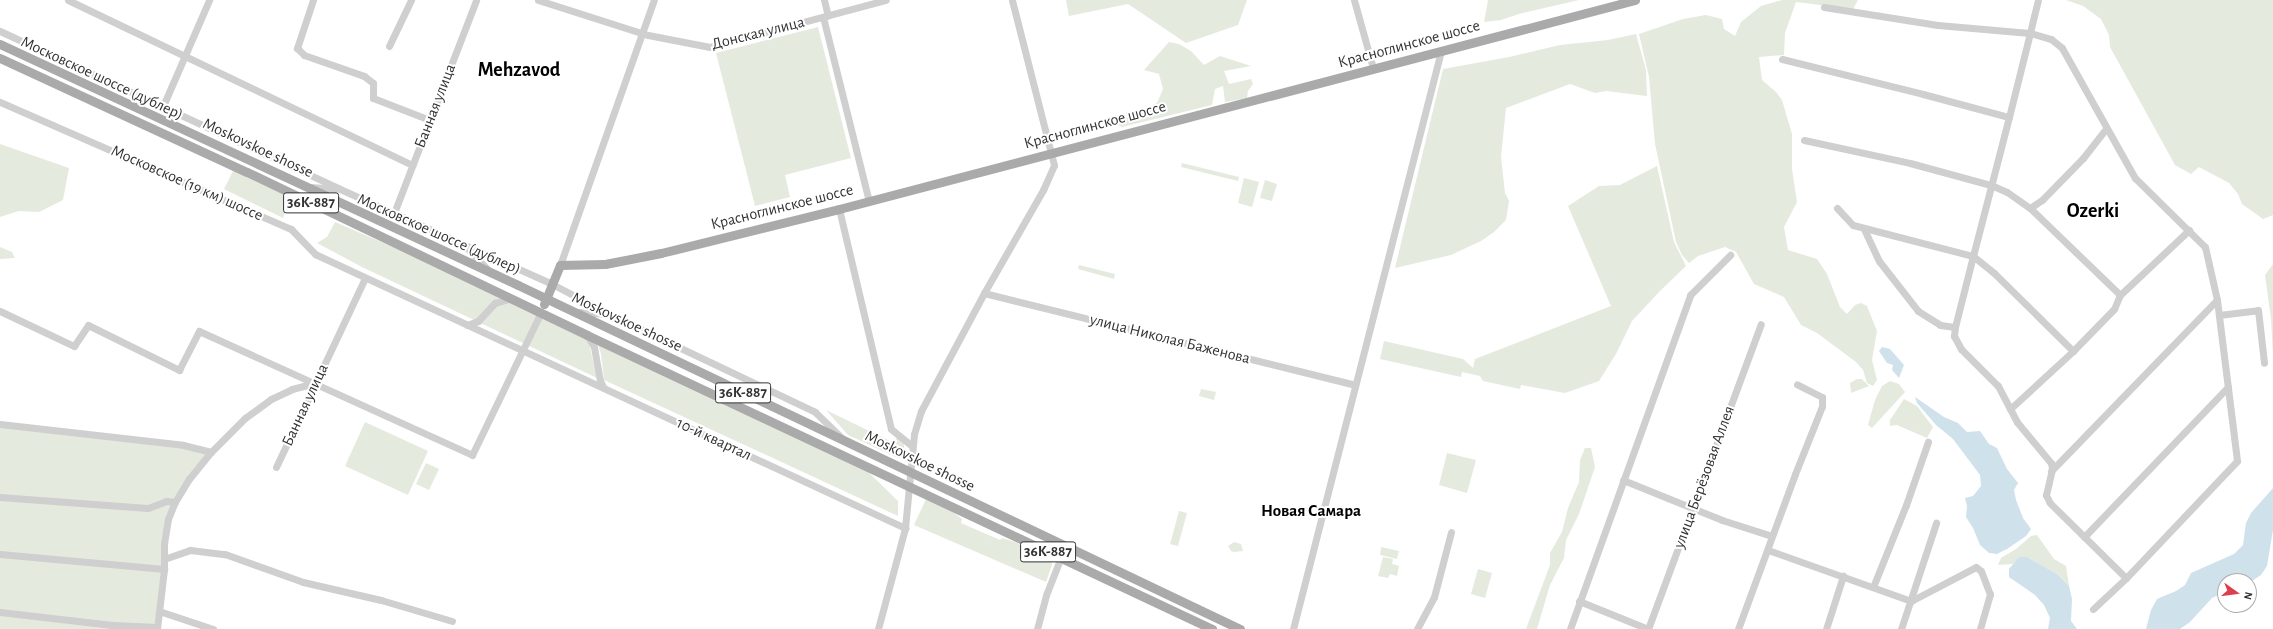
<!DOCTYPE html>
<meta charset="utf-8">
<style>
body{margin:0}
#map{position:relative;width:2273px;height:629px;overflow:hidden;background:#fff;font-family:"Alegreya Sans",sans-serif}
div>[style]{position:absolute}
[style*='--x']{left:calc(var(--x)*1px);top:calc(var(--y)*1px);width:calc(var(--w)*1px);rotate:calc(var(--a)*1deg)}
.green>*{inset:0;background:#e5eade}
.water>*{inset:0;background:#cfe1eb}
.minor>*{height:7px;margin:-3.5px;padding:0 3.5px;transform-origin:3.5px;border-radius:3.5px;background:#cfcfcf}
.major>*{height:9px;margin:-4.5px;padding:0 4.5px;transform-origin:4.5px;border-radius:4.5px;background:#aaa}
span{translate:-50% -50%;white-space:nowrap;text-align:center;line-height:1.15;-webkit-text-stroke:4px #fff;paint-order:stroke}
.shield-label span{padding:1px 3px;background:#fff;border:1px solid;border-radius:3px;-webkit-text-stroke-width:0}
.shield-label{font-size:15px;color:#323232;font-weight:700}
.street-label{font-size:16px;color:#323232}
.neighbourhood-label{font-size:17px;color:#000;font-weight:700}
.district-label{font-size:20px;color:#000;font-weight:700}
.north{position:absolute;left:2217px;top:573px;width:40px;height:40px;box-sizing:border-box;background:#fff;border:1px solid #adadad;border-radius:50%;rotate:104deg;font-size:11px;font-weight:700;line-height:16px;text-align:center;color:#323232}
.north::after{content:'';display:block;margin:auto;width:14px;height:18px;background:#dc404e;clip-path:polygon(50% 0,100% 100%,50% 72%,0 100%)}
</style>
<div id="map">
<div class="green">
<i style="clip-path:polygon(1066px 0,1247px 0,1238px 25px,1186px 43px,1128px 4px,1069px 16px)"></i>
<i style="clip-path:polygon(1488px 0,1579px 0,1519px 14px,1501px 20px,1484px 22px)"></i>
<i style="clip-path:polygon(1782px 0,1858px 0,1853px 9px,1796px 2px,1785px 33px,1784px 55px,1759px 57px,1762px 80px,1776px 92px,1782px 100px,1792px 134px,1792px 169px,1797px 202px,1784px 227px,1788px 250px,1817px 259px,1827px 274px,1840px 307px,1847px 314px,1855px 305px,1861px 303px,1867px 306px,1877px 331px,1872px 360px,1877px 380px,1873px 386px,1867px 383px,1863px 370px,1856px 362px,1817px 333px,1801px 325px,1784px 297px,1754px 284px,1736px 252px,1725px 247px,1698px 256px,1689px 263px,1682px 255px,1676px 242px,1655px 144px,1649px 77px,1639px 34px,1683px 19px,1706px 15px,1722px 19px,1724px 29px,1735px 36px,1741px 22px,1761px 6px)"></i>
<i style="clip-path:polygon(2066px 0,2273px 0,2273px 215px,2263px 219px,2242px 204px,2238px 194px,2229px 183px,2199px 167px,2191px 174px,2175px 165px,2110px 47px,2109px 35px,2101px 19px,2083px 6px)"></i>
<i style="clip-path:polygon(818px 27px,851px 158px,785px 175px,790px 197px,755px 206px,716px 53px)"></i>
<i style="clip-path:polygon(1636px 34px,1646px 70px,1647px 96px,1606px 91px,1595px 93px,1570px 84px,1506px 108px,1501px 157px,1505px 193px,1509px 201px,1506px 220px,1494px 232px,1481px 241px,1451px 255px,1395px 268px,1443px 69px,1509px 57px,1560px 45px,1608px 40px)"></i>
<i style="clip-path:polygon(1169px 42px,1179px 44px,1191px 51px,1204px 65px,1220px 56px,1251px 66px,1224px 71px,1229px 84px,1251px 79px,1253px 84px,1248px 91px,1247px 98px,1225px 102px,1223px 86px,1215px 89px,1212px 105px,1122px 127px,1114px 123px,1157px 103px,1163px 89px,1159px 74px,1144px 70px)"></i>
<i style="clip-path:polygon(0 144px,69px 168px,63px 200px,39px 212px,19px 211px,0 217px)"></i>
<i style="clip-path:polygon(1182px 163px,1239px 177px,1238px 181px,1181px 167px)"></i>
<i style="clip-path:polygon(1657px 166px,1674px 242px,1686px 266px,1660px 291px,1632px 321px,1616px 354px,1599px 381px,1565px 393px,1521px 385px,1520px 389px,1483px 381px,1480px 376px,1462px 372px,1461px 377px,1380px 359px,1384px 341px,1463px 359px,1473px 368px,1475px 359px,1611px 306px,1568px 206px,1599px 186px,1620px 185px)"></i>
<i style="clip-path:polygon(234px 169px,296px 199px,289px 202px,283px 218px,224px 189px)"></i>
<i style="clip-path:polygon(1244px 178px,1259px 182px,1252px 207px,1238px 203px)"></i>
<i style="clip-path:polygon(1265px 180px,1277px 184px,1272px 201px,1260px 198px)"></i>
<i style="clip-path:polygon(335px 222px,511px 298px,582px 332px,589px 343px,597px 378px,362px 267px,317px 243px,327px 237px)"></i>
<i style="clip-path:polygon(0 247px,12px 252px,15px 258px,0 259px)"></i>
<i style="clip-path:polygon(2273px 264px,2273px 355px,2271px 319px,2265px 275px)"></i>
<i style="clip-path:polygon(1079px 265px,1115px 274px,1114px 279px,1078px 269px)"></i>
<i style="clip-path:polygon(596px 338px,857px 461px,898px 501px,898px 516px,604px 380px,601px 354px)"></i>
<i style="clip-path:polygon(1857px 379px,1862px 379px,1869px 386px,1851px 393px,1850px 383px)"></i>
<i style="clip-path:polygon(1890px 381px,1899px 384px,1905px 392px,1872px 428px,1868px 425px,1875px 400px,1882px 386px)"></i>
<i style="clip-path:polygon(1201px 389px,1216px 392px,1214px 400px,1199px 396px)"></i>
<i style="clip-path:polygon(1904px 399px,1917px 406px,1933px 427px,1927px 438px,1897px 425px,1890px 426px,1890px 420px)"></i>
<i style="clip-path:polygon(826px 410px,894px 443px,898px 435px,904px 440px,904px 455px,898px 458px,848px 435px)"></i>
<i style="clip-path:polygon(365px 422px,428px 451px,408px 495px,345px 466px)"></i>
<i style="clip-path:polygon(0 426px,177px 447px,207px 455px,172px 502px,154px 629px,0 629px)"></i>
<i style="clip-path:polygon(1585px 448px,1591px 448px,1595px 467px,1579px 514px,1566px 540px,1564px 558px,1550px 585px,1537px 629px,1526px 629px,1550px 565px,1550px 553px,1562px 532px,1568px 508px,1579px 482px,1580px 460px)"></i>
<i style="clip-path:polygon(1447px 453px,1476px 460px,1467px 493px,1439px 485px)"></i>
<i style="clip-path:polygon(426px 463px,439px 469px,429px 490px,416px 484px)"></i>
<i style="clip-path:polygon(926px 499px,950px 510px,962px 519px,961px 523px,1000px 540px,1002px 538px,1015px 542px,1051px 559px,1052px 565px,1046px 582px,914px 525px)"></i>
<i style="clip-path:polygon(1179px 511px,1187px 513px,1178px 546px,1170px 544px)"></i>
<i style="clip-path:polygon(2037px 535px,2054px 559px,2066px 566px,2069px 586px,2057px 574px,2027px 557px,2019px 558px,2013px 564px,1998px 565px,2001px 558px,2016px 549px,2031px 536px)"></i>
<i style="clip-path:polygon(1234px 542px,1241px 544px,1243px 551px,1234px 552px,1231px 551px,1228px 546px)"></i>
<i style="clip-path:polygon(1381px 547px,1399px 551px,1397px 559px,1380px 555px)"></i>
<i style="clip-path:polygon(1383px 557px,1393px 559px,1392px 564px,1399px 566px,1397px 576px,1390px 574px,1388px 578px,1378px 576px)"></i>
<i style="clip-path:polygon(1478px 569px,1492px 573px,1485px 598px,1471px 594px)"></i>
</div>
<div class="water">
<i style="clip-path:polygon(1882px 347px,1890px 349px,1904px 365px,1899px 378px,1892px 370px,1893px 365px,1887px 363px,1879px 351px)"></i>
<i style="clip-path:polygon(1915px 397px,1944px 417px,1958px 423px,1967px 432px,1980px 431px,1989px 444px,1997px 448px,2007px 469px,2018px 483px,2014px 490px,2016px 500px,2023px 518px,2031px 529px,2026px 536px,2007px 549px,1997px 554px,1989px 553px,1980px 545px,1973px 528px,1966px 517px,1967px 506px,1965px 498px,1973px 496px,1981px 486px,1980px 475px,1953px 439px,1936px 425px,1917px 403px)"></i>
<i style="clip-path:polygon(2273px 488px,2273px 530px,2267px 566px,2261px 575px,2249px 583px,2249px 581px,2225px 581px,2225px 592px,2212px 598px,2190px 622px,2180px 629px,2146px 629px,2151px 610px,2157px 599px,2176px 591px,2185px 585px,2191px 573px,2234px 554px,2243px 545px,2246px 523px,2251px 513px)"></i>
<i style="clip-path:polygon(2019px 557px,2027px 557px,2057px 574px,2069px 586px,2072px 599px,2071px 621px,2077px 629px,2048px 629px,2050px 618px,2044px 605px,2035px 595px,2009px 577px,2009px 569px)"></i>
</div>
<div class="minor">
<i style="--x:68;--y:0;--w:382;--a:25.6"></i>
<i style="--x:313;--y:0;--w:51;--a:108.4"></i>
<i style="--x:297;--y:48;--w:10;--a:45"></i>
<i style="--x:304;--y:55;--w:64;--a:19.3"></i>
<i style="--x:364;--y:76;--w:11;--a:38"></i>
<i style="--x:373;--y:83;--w:15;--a:90"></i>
<i style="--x:373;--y:98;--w:61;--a:21.1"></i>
<i style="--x:538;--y:0;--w:115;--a:17.7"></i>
<i style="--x:648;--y:35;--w:63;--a:11"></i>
<i style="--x:710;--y:47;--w:182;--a:-15"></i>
<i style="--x:824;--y:0;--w:16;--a:76"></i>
<i style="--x:1354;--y:0;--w:71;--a:74.4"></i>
<i style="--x:1824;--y:7;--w:115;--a:9"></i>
<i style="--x:1938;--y:25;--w:92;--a:5"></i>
<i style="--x:2030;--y:33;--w:22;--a:16"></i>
<i style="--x:2051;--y:39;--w:14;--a:39"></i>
<i style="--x:2062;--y:48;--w:149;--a:60.7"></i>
<i style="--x:2135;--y:178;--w:98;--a:44.6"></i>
<i style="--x:2205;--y:247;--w:54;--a:77.2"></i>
<i style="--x:2217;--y:300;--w:162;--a:82.9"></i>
<i style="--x:2237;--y:461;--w:161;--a:133.5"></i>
<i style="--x:2126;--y:578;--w:107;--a:-135.4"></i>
<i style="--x:2050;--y:503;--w:9;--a:-117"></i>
<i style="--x:2046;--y:495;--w:28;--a:-77"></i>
<i style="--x:2052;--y:468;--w:5;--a:-101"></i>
<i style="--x:2051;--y:463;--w:53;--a:-129.7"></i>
<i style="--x:2017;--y:422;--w:41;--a:-117.8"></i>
<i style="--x:1998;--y:386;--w:52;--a:-135"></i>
<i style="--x:1961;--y:349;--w:15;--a:-118"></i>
<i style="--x:1954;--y:336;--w:9;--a:-84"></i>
<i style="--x:1955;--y:327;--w:73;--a:-75.8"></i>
<i style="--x:1973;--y:256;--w:144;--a:-75.5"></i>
<i style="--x:2009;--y:117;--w:87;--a:-76"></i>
<i style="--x:2030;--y:33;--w:17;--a:-77"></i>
<i style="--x:2034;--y:16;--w:16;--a:-76"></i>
<i style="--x:823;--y:17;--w:190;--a:76"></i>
<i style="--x:0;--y:31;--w:375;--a:24.9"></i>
<i style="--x:340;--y:189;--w:232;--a:24.1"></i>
<i style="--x:552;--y:284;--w:67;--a:27.7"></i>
<i style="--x:611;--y:315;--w:226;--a:25.4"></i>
<i style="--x:815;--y:412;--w:37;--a:44"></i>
<i style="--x:389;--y:46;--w:51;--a:-64.4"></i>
<i style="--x:1782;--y:59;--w:145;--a:13.9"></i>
<i style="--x:1923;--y:94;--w:89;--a:15"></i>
<i style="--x:0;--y:102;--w:318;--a:23.6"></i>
<i style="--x:291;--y:229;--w:35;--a:46"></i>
<i style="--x:315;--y:254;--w:651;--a:24.91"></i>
<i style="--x:163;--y:106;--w:116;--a:-66.5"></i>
<i style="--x:1804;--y:140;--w:108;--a:12.2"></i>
<i style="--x:1910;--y:163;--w:84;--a:15.2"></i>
<i style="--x:1991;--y:185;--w:17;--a:24"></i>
<i style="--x:2007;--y:192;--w:28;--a:35"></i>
<i style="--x:2030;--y:208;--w:125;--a:44"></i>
<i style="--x:310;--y:187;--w:26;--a:4"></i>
<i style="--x:1837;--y:208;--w:23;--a:47"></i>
<i style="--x:1853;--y:225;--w:124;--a:14.5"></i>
<i style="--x:1973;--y:256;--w:27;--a:39"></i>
<i style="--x:1994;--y:273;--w:111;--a:44.6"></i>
<i style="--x:2030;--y:208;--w:14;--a:-34"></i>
<i style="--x:2042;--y:200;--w:59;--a:-45.7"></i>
<i style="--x:2083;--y:158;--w:37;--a:-52"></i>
<i style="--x:839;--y:209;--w:226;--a:76.7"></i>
<i style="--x:891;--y:429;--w:27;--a:39"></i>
<i style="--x:394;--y:213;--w:228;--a:-68.9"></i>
<i style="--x:1864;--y:229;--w:35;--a:65"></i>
<i style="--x:1879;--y:261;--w:63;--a:52"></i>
<i style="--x:1918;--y:311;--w:26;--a:32"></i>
<i style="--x:1940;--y:325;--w:15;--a:8"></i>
<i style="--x:468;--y:249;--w:28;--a:46"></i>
<i style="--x:560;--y:265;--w:281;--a:-70.5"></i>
<i style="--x:984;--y:293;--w:382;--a:13.9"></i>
<i style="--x:0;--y:311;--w:82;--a:25.3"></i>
<i style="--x:74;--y:346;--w:25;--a:-56"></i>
<i style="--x:88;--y:325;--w:102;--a:26.3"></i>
<i style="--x:179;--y:370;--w:44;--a:-62.9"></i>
<i style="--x:199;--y:331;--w:300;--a:24.4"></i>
<i style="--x:472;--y:455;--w:159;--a:-64.2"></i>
<i style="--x:579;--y:312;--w:28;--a:4"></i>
<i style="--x:2219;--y:315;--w:39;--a:-7"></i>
<i style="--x:2258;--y:310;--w:53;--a:83.5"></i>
<i style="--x:467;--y:325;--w:12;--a:-20"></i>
<i style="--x:478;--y:321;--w:25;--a:-47"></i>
<i style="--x:495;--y:303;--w:17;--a:-17"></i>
<i style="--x:587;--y:335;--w:14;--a:60"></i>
<i style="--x:594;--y:347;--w:34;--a:80"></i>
<i style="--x:600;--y:380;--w:8;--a:67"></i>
<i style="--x:2010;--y:409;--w:86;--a:-42.6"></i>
<i style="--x:2073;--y:351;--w:59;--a:-45.7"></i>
<i style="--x:2114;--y:309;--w:15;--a:-67"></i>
<i style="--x:2120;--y:295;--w:95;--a:-43.3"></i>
<i style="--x:0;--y:424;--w:184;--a:6.5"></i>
<i style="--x:183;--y:445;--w:29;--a:14"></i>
<i style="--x:276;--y:467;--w:209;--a:-64.8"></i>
<i style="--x:2051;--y:471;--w:238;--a:-45.9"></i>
<i style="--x:1623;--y:480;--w:107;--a:22"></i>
<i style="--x:1722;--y:520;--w:52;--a:17.7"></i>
<i style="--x:0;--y:497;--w:148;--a:4.3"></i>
<i style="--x:148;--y:508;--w:19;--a:-21"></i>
<i style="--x:166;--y:501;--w:9;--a:6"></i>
<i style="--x:2084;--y:537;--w:208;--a:-46.2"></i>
<i style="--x:1768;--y:550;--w:152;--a:19.6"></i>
<i style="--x:0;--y:554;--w:165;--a:5.2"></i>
<i style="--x:164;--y:559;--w:28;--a:-19"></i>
<i style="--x:190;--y:550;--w:35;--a:7"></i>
<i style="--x:225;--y:554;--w:83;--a:19.7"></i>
<i style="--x:303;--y:582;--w:80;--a:13"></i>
<i style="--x:381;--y:600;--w:74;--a:16.5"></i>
<i style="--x:1873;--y:587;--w:88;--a:-68.1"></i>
<i style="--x:1906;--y:505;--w:67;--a:-70.8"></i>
<i style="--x:1579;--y:601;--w:74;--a:22.1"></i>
<i style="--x:1911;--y:601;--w:73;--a:-27.6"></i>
<i style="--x:1976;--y:567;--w:6;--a:39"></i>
<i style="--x:1981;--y:571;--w:25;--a:69"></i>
<i style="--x:1990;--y:594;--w:36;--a:106"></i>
<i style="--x:2093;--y:609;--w:45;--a:-43.2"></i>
<i style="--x:159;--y:611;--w:57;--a:18.4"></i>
<i style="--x:0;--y:612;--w:113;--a:6.6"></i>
<i style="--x:112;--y:625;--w:45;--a:2.5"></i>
<i style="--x:157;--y:629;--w:60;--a:-83.3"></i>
<i style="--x:164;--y:569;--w:25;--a:-90"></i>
<i style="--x:164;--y:544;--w:25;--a:-81"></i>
<i style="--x:168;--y:519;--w:18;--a:-68"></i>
<i style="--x:175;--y:502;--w:27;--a:-59"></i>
<i style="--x:189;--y:479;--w:35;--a:-51"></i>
<i style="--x:211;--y:452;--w:48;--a:-45"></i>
<i style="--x:245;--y:418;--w:32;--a:-36"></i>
<i style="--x:271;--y:399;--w:23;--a:-25"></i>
<i style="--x:292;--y:389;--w:24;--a:-15"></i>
<i style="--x:878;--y:629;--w:105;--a:-75"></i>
<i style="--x:905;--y:528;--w:94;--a:-84.5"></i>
<i style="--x:914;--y:434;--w:24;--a:-73"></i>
<i style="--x:921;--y:411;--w:134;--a:-61.9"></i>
<i style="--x:984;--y:293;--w:119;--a:-60.2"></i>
<i style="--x:1043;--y:190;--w:27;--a:-66"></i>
<i style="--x:1054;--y:165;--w:170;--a:-104.3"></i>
<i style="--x:1037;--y:629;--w:35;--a:-75"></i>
<i style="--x:1046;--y:595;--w:41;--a:-68.5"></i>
<i style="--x:1293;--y:629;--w:597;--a:-75.64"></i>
<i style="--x:1417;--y:629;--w:36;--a:-62"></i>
<i style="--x:1434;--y:597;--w:67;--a:-75.3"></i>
<i style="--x:1570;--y:629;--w:355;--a:-70.2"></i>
<i style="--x:1690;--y:295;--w:57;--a:-45"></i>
<i style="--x:1648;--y:629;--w:325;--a:-69.7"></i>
<i style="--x:1738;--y:629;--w:165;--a:-69.8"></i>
<i style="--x:1795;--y:474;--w:73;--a:-68.3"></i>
<i style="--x:1822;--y:406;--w:9;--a:-90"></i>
<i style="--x:1822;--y:397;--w:28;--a:-153"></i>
<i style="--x:1826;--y:629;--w:56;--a:-72.2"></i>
<i style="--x:1901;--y:629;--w:112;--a:-71.7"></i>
</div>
<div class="major">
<i style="--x:0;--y:44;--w:571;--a:24.95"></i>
<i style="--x:518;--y:285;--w:800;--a:25.48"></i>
<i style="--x:0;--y:58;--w:272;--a:24.8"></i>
<i style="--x:247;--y:172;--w:377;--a:25.6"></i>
<i style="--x:587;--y:335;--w:691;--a:25.19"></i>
<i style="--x:544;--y:304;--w:42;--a:-67.7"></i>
<i style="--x:560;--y:265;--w:45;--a:-1.3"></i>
<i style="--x:605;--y:264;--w:57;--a:-11.1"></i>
<i style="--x:661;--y:253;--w:183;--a:-13.9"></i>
<i style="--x:839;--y:209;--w:823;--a:-14.71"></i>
</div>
<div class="shield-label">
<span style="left:311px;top:203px">36К-887</span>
<span style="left:743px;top:393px">36К-887</span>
<span style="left:1048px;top:552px">36К-887</span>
</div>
<div class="street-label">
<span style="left:758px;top:33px;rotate:-14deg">Донская улица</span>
<span style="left:1409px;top:44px;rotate:-15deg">Красноглинское шоссе</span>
<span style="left:102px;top:78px;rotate:25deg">Московское шоссе (дублер)</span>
<span style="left:435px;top:106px;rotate:-69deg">Банная улица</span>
<span style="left:1095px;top:125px;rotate:-15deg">Красноглинское шоссе</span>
<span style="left:258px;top:148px;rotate:25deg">Moskovskoe shosse</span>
<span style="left:187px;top:183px;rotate:24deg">Московское (19 км) шоссе</span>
<span style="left:782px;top:207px;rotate:-14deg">Красноглинское шоссе</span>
<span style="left:439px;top:234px;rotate:24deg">Московское шоссе (дублер)</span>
<span style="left:627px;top:322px;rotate:25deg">Moskovskoe shosse</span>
<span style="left:1170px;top:339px;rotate:14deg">улица Николая Баженова</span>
<span style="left:305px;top:405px;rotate:-65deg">Банная улица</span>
<span style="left:714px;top:439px;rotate:25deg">10-й квартал</span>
<span style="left:920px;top:461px;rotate:26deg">Moskovskoe shosse</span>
<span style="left:1704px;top:477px;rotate:-70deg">улица Берёзовая Аллея</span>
</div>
<div class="neighbourhood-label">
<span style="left:1311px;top:511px">Новая Самара</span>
</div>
<div class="district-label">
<span style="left:519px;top:70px">Mehzavod</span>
<span style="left:2093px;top:211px">Ozerki</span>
</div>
<div class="north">N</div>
</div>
